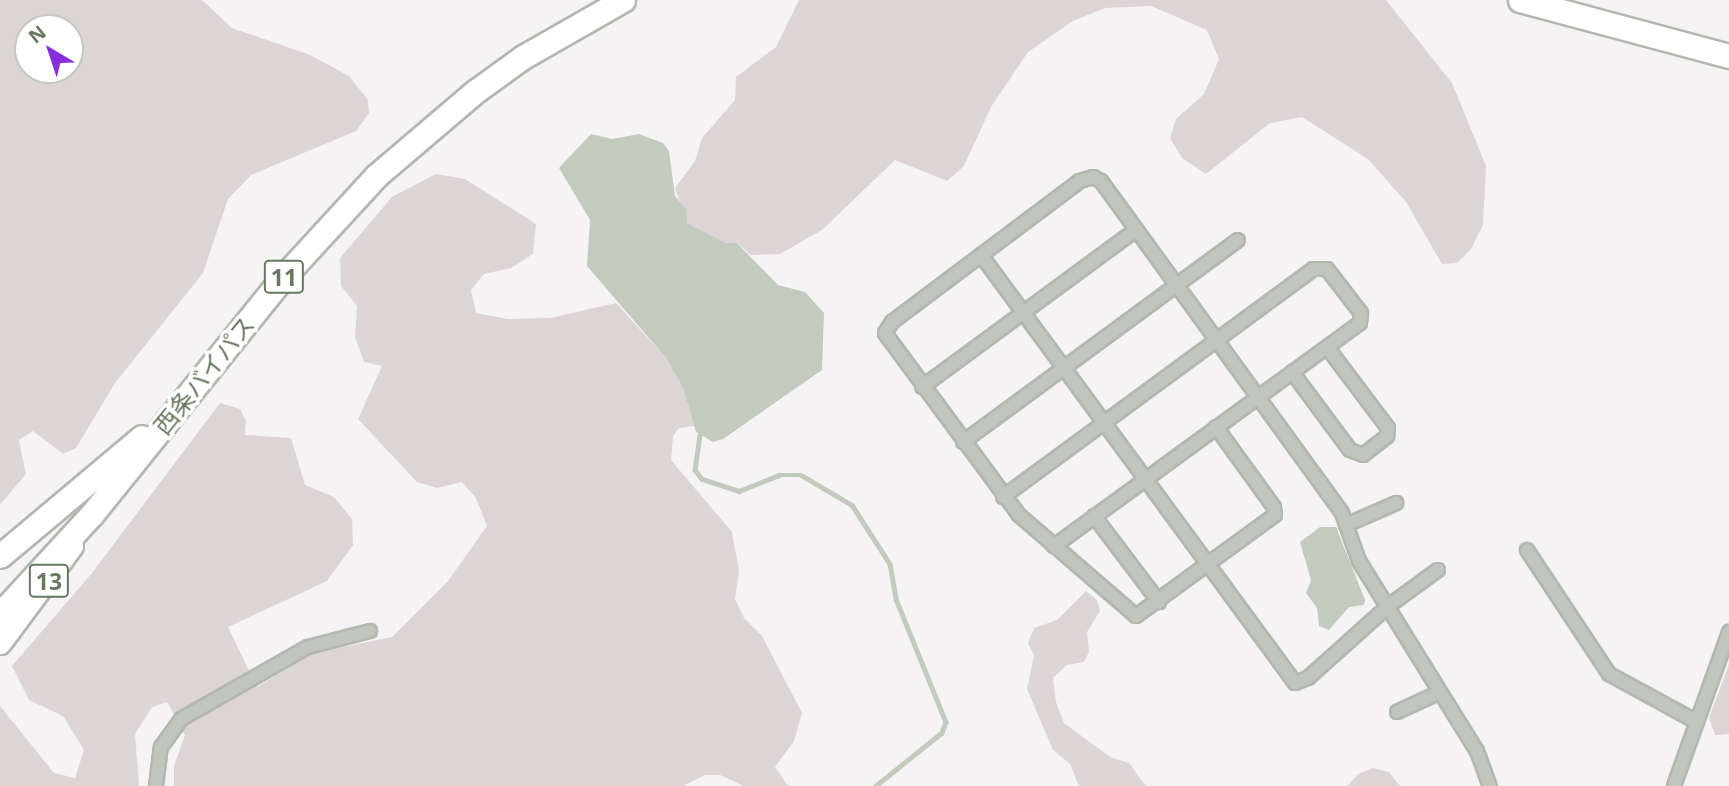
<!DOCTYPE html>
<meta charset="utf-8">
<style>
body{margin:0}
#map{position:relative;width:1729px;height:786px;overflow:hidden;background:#f6f3f5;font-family:"Open Sans","Noto Sans JP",sans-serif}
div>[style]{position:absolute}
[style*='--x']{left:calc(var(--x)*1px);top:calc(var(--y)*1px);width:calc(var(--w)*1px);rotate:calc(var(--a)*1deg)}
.green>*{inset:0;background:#ddd4d6}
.water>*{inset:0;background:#c3cbbe}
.stream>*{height:4.5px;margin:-2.25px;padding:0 2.25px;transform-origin:2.25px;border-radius:2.25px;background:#c3cbbe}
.roads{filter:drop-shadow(2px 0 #b2b8af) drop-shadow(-2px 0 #b2b8af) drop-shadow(0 2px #b2b8af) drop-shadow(0 -2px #b2b8af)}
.street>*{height:12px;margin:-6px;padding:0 6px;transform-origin:6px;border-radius:6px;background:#c0c5bd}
.primary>*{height:21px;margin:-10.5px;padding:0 10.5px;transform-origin:10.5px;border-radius:10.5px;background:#fff}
.highway>*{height:23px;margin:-11.5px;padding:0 11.5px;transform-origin:11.5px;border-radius:11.5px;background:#fff}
span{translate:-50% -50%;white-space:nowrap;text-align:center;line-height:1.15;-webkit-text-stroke:7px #fff;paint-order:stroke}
.shield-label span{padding:2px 5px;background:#fff;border:2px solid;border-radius:5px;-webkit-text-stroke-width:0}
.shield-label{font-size:23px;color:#66785e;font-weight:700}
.street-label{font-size:24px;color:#66785e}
.north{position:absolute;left:14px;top:14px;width:70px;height:70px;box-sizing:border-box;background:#fff;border:2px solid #c2c9bf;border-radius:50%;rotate:321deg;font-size:19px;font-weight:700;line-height:28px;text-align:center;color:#66785e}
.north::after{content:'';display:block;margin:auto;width:24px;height:32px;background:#862edc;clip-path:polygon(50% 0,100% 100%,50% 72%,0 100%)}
</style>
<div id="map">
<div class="green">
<i style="clip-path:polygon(evenodd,0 0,202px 0,232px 28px,310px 55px,349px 76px,368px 100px,369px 113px,356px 131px,251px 175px,228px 199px,203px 273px,115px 383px,76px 448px,63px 454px,33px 431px,19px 440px,26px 474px,0 505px,0 0,28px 28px,70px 28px,70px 70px,28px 70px,28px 28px)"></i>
<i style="clip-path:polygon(799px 0,1386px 0,1452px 83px,1486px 166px,1483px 225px,1471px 249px,1457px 263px,1442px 264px,1406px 202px,1368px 159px,1302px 117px,1270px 123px,1206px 174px,1182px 158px,1170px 138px,1176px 119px,1204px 94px,1219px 59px,1207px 30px,1151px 6px,1105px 8px,1073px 21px,1028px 52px,991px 107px,964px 166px,947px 181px,895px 160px,822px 230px,780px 254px,751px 255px,737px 243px,726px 243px,687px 223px,675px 188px,695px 161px,702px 138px,735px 100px,736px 77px,776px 47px)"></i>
<i style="clip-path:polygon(436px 174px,465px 179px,536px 224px,533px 254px,511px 268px,484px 274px,471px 290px,476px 313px,508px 319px,550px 318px,616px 303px,666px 358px,683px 388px,694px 426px,679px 428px,673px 436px,671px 460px,732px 532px,739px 571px,735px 599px,744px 618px,762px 636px,802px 713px,794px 741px,775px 767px,788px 786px,744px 786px,720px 775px,705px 775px,683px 786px,174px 786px,174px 766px,185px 735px,167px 702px,152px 707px,135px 734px,139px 786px,0 786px,0 706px,54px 773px,75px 778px,84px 750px,63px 716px,29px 700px,12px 666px,92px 573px,220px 403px,240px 409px,246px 421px,245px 435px,291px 438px,305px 485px,334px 497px,352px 519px,353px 545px,327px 581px,228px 627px,257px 687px,313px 653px,392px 637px,448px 581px,487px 526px,476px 498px,462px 482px,437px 488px,417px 482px,358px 419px,382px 366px,364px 362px,355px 337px,357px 306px,341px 286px,340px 258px,392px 197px)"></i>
<i style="clip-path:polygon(1086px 591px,1097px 600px,1100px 611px,1087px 632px,1089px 652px,1084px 662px,1067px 665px,1053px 678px,1056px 702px,1064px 723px,1110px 757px,1129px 763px,1146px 786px,1079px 786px,1070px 764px,1053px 750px,1027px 689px,1034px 655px,1028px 643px,1034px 628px,1057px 620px)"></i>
<i style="clip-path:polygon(1729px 664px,1729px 734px,1715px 735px,1709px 718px)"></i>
<i style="clip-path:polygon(1373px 768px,1389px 772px,1400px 786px,1348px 786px,1358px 774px)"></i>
</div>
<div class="water">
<i style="clip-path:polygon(591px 134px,612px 139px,639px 134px,663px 143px,669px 151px,675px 196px,686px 209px,687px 223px,726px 243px,737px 243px,778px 285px,805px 292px,824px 313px,822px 370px,723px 439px,713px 442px,696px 432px,683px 388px,666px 358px,587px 266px,590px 220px,559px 168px)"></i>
<i style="clip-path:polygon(1320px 527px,1336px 527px,1365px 600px,1364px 605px,1349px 607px,1329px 630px,1319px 626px,1317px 608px,1306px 593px,1311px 580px,1300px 542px)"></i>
</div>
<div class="stream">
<i style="--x:700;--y:435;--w:35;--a:98"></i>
<i style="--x:695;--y:470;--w:11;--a:52"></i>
<i style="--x:702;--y:479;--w:39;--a:18"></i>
<i style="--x:739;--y:491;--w:43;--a:-21.8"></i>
<i style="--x:779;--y:475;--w:22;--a:0"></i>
<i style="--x:801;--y:475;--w:59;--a:30.5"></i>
<i style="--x:852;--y:505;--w:70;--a:57.2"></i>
<i style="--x:890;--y:564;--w:36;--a:80"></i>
<i style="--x:896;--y:599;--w:133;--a:67.9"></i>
<i style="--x:946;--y:722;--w:12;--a:110"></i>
<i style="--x:942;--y:733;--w:85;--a:141.2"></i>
</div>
<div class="roads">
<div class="street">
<i style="--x:981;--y:255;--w:531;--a:53.73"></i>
<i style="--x:1295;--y:683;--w:14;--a:-21"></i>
<i style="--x:1308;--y:678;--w:106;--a:-41.9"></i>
<i style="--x:1387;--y:607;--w:63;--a:-36"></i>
<i style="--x:1292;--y:372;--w:97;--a:53.4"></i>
<i style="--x:1350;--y:450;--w:14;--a:21"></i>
<i style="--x:1363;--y:455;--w:31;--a:-38"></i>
<i style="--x:1387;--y:436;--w:8;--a:-83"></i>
<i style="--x:1388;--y:428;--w:101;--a:-127"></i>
<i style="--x:922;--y:387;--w:265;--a:-36.3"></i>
<i style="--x:1216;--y:427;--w:99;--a:54.1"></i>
<i style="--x:1274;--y:507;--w:8;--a:83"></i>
<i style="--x:1275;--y:515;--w:172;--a:144"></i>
<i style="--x:1136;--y:616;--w:155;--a:-139.2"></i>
<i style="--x:1019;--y:515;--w:226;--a:-126.4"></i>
<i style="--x:885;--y:333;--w:13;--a:-58"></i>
<i style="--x:892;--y:322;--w:235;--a:-36.9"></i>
<i style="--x:1080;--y:181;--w:14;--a:-17"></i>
<i style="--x:1093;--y:177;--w:9;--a:27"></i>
<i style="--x:1101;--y:181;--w:410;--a:54"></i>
<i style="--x:1342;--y:513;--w:51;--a:70.5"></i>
<i style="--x:1359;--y:561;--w:224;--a:58.2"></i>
<i style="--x:1477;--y:751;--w:37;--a:70"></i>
<i style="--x:963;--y:442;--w:341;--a:-36.3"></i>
<i style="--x:1003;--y:497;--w:385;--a:-36.3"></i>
<i style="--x:1313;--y:269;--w:14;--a:0"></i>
<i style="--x:1327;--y:269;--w:56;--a:52.3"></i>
<i style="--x:1361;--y:313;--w:10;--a:96"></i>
<i style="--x:1360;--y:323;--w:379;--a:143.9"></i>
<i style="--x:1094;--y:516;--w:108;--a:52.9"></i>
<i style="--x:1346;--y:525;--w:55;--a:-23.7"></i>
<i style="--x:1527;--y:550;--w:149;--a:56.5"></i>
<i style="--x:1609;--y:674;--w:100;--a:28.6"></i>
<i style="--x:1397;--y:712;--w:47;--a:-24.9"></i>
<i style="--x:156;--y:786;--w:39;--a:-83"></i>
<i style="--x:161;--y:747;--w:34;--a:-54"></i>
<i style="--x:181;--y:719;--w:146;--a:-29.6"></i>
<i style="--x:308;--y:647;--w:64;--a:-14.5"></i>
<i style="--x:1674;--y:786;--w:164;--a:-70.3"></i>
</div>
<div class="primary">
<i style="--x:0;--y:643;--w:121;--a:-53.4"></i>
</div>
<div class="highway">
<i style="--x:1520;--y:0;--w:216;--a:15"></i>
<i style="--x:0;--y:556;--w:185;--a:-40"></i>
<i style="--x:0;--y:614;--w:136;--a:-47.4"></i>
<i style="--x:92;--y:514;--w:309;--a:-51.1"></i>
<i style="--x:286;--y:274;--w:133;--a:-47.4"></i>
<i style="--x:376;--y:176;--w:131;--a:-40.4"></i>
<i style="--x:476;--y:91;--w:58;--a:-35.9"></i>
<i style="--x:523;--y:57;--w:115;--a:-29.7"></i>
</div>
</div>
<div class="shield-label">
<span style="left:284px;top:277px">11</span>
<span style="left:49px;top:581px">13</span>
</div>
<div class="street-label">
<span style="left:204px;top:375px;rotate:-51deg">西条バイパス</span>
</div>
<div class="north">N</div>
</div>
